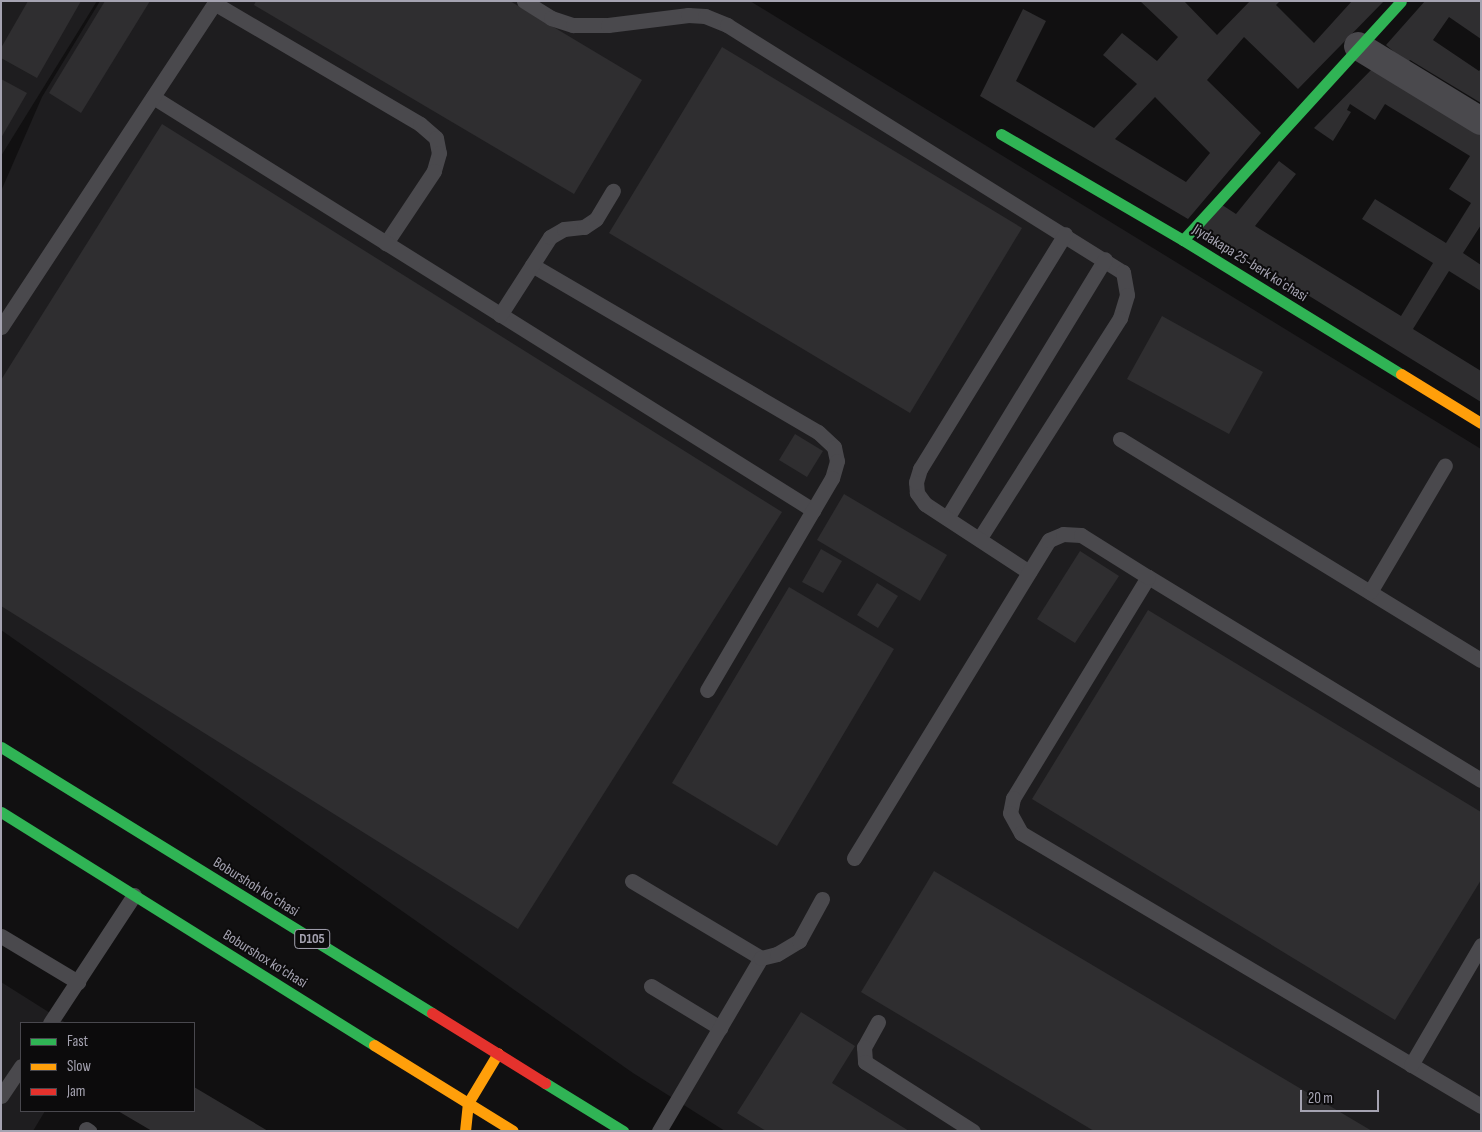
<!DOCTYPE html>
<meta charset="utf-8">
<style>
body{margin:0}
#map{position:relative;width:1482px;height:1132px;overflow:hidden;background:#111011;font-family:"Sofia Sans Condensed",sans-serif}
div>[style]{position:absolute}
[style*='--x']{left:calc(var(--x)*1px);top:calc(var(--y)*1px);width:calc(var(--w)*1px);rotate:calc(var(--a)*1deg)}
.built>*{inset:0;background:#1e1d1f}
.building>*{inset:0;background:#2f2e30}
.lane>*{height:15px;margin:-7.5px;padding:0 7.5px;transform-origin:7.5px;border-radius:7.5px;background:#4a494d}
.street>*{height:28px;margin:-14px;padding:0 14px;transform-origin:14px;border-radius:14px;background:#4a494d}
.fast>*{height:11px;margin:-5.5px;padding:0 5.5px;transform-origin:5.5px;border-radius:5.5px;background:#30b455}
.slow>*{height:11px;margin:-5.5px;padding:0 5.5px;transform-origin:5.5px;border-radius:5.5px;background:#ff9f0a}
.jam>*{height:11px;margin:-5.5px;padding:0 5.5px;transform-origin:5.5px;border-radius:5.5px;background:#e5322d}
span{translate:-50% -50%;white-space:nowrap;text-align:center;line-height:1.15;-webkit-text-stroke:4px #0c0b0c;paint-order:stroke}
.shield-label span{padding:1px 4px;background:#0c0b0c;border:1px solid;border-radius:4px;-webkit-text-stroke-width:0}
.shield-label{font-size:14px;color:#a5a3b1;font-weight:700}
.street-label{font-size:15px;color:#a5a3b1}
.frame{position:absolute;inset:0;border:2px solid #a5a3b1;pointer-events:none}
.legend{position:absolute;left:20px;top:1022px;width:175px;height:90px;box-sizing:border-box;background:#0c0b0c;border:1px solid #49484e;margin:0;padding:6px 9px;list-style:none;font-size:15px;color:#a5a3b1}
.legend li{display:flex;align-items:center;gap:10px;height:25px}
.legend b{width:25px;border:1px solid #49484e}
.scale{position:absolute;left:1300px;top:1090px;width:79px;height:22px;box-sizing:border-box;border:2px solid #a5a3b1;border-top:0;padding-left:6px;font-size:15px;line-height:18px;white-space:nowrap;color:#a5a3b1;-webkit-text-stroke:4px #0c0b0c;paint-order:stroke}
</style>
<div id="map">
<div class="built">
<i style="clip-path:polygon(1px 1px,97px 1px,1px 156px)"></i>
<i style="clip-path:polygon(100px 1px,750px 1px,1481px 449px,1481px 1131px,725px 1131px,633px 1073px,1px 630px,1px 191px,42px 97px)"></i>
<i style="clip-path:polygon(1px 982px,66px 1023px,21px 1023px,21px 1111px,45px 1111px,33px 1131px,1px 1131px)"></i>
</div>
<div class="building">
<i style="clip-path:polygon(28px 1px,81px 1px,37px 78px,1px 58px,1px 48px)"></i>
<i style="clip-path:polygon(105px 1px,150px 1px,81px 113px,49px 93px)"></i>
<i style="clip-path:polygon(256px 1px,510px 1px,642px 80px,574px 194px,254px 5px)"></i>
<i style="clip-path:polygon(evenodd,1140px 1px,1184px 1px,1217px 35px,1250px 1px,1280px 1px,1276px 5px,1314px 43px,1352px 1px,1384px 1px,1298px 89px,1244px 37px,1207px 80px,1261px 133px,1188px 219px,980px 96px,1023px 9px,1046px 21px,1016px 81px,1094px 128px,1137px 84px,1103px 55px,1122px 33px,1157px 61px,1178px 37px,1140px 1px,1155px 97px,1210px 153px,1186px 182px,1115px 139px,1155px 97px)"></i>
<i style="clip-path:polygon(1425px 1px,1481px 1px,1481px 39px,1449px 17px,1433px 40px,1479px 71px,1481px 69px,1481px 103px,1410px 60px,1407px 63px,1386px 45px)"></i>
<i style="clip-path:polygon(722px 47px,1022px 228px,910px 413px,609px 233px)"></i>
<i style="clip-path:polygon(1374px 67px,1481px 133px,1481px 225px,1463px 253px,1481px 265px,1481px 291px,1449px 271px,1413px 329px,1481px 371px,1481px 402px,1199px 228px,1219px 203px,1236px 214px,1279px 161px,1296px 174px,1255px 226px,1401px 316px,1433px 263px,1362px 219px,1375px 199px,1446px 243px,1471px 203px,1449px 189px,1470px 156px,1385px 104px,1375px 120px,1350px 104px,1347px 110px,1351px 112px,1333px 141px,1314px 128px)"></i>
<i style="clip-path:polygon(1px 79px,27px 93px,1px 138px)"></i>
<i style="clip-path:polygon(162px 124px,782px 512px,518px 929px,1px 606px,1px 380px)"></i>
<i style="clip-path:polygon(1162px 316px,1263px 372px,1229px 434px,1127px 379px)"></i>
<i style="clip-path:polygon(795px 434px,823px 451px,807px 477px,779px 460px)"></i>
<i style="clip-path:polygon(844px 494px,947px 555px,920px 601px,817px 540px)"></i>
<i style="clip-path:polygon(821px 549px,842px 561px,823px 593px,802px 582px)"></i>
<i style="clip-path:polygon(1080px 551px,1119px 576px,1075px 643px,1037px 619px)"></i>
<i style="clip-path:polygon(877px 583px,898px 596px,878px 628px,857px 615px)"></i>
<i style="clip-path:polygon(789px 587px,894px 649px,777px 846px,672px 783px)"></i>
<i style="clip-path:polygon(1148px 610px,1481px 812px,1481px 880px,1395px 1020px,1032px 799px)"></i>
<i style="clip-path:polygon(934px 871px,1372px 1131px,1094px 1131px,861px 992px)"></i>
<i style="clip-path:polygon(801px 1012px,855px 1046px,832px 1083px,909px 1131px,766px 1131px,737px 1113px)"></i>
<i style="clip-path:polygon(194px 1087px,268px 1131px,152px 1131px,118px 1111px,194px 1111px)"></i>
</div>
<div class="lane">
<i style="--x:524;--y:1;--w:32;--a:32"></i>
<i style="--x:551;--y:18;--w:23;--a:18"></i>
<i style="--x:573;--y:25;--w:35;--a:0"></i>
<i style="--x:608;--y:25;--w:81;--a:-7.1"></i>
<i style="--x:688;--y:15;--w:17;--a:3"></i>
<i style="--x:705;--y:16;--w:24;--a:22"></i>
<i style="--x:727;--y:25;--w:467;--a:32"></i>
<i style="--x:1123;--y:272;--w:23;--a:80"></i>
<i style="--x:1127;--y:295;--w:24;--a:107"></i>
<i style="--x:1120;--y:318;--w:262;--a:122.5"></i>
<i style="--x:214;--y:3;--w:239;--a:30.4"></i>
<i style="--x:420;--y:124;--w:21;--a:41"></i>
<i style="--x:436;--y:138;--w:15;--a:79"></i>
<i style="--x:439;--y:153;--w:19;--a:106"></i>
<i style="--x:434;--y:171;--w:87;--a:123.7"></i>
<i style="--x:153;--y:97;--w:779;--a:32.04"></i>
<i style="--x:532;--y:265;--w:331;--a:30.3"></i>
<i style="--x:818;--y:432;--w:22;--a:43"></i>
<i style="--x:834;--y:447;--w:14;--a:78"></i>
<i style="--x:837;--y:461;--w:18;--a:106"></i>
<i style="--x:832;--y:478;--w:246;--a:120.5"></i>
<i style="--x:500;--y:315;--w:93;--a:-57.3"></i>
<i style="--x:550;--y:237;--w:16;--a:-30"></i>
<i style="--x:564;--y:229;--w:20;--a:-6"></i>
<i style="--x:584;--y:227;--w:14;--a:-34"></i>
<i style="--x:596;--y:219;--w:33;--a:-59"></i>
<i style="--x:1;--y:327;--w:391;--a:-56.6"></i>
<i style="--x:1120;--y:439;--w:423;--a:31.5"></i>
<i style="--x:947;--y:518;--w:303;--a:-58.6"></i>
<i style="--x:1029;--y:572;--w:124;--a:-146.8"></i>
<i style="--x:925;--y:504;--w:14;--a:-126"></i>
<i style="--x:917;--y:493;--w:11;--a:-95"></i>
<i style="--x:916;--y:482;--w:14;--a:-73"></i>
<i style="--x:920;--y:469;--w:276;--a:-58.3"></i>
<i style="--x:1370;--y:592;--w:147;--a:-59.4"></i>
<i style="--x:1481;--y:780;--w:390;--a:-148.6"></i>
<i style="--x:1148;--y:577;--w:259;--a:121.4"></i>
<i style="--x:1013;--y:798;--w:15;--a:101"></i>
<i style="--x:1010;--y:813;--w:23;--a:61"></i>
<i style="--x:1021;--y:833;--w:535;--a:30.69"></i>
<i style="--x:854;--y:858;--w:373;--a:-58.5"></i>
<i style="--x:1049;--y:540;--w:15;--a:-23"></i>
<i style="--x:1063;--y:534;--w:18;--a:3"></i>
<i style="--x:1081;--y:535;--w:79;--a:32.1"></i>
<i style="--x:632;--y:881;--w:150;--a:30.8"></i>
<i style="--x:1;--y:936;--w:90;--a:30.9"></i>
<i style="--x:651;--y:986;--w:81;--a:31.3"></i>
<i style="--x:878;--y:1022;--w:29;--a:119"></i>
<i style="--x:864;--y:1047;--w:15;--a:86"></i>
<i style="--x:865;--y:1062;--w:128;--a:32.6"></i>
<i style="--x:50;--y:1023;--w:153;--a:-56.7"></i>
<i style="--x:1411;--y:1065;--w:139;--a:-59.7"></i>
<i style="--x:1;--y:1096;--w:36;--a:-56"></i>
<i style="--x:86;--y:1129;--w:4;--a:34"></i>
<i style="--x:659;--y:1131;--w:201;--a:-59.5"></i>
<i style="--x:761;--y:958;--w:16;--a:-14"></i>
<i style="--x:777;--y:954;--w:26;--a:-31"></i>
<i style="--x:799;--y:941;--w:48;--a:-61.3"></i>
</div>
<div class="street">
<i style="--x:1358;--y:46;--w:144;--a:31.4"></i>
</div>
<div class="fast">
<i style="--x:1001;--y:134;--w:211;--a:30.2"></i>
<i style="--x:1183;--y:240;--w:256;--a:31.6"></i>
<i style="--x:1183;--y:240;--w:323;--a:-47.6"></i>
<i style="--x:1;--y:747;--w:506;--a:31.68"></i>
<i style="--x:1;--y:812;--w:440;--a:32"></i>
<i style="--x:545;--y:1083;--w:92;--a:31.6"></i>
</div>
<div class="slow">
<i style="--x:1401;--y:374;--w:94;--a:31.5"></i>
<i style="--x:374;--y:1045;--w:163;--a:31.7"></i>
<i style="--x:465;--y:1131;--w:28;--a:-84"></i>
<i style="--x:468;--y:1103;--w:58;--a:-59"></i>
</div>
<div class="jam">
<i style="--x:432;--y:1013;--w:133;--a:31.8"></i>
</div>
<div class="shield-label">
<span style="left:312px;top:939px">D105</span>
</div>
<div class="street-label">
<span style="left:1250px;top:263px;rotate:32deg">Jiydakapa 25-berk koʼchasi</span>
<span style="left:256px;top:887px;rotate:32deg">Boburshoh koʻchasi</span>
<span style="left:265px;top:959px;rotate:32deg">Boburshox ko'chasi</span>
</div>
<div class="frame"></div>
<ul class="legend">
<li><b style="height:6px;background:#30b455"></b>Fast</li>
<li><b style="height:6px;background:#ff9f0a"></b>Slow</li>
<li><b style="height:6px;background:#e5322d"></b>Jam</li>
</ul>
<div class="scale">20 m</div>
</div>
